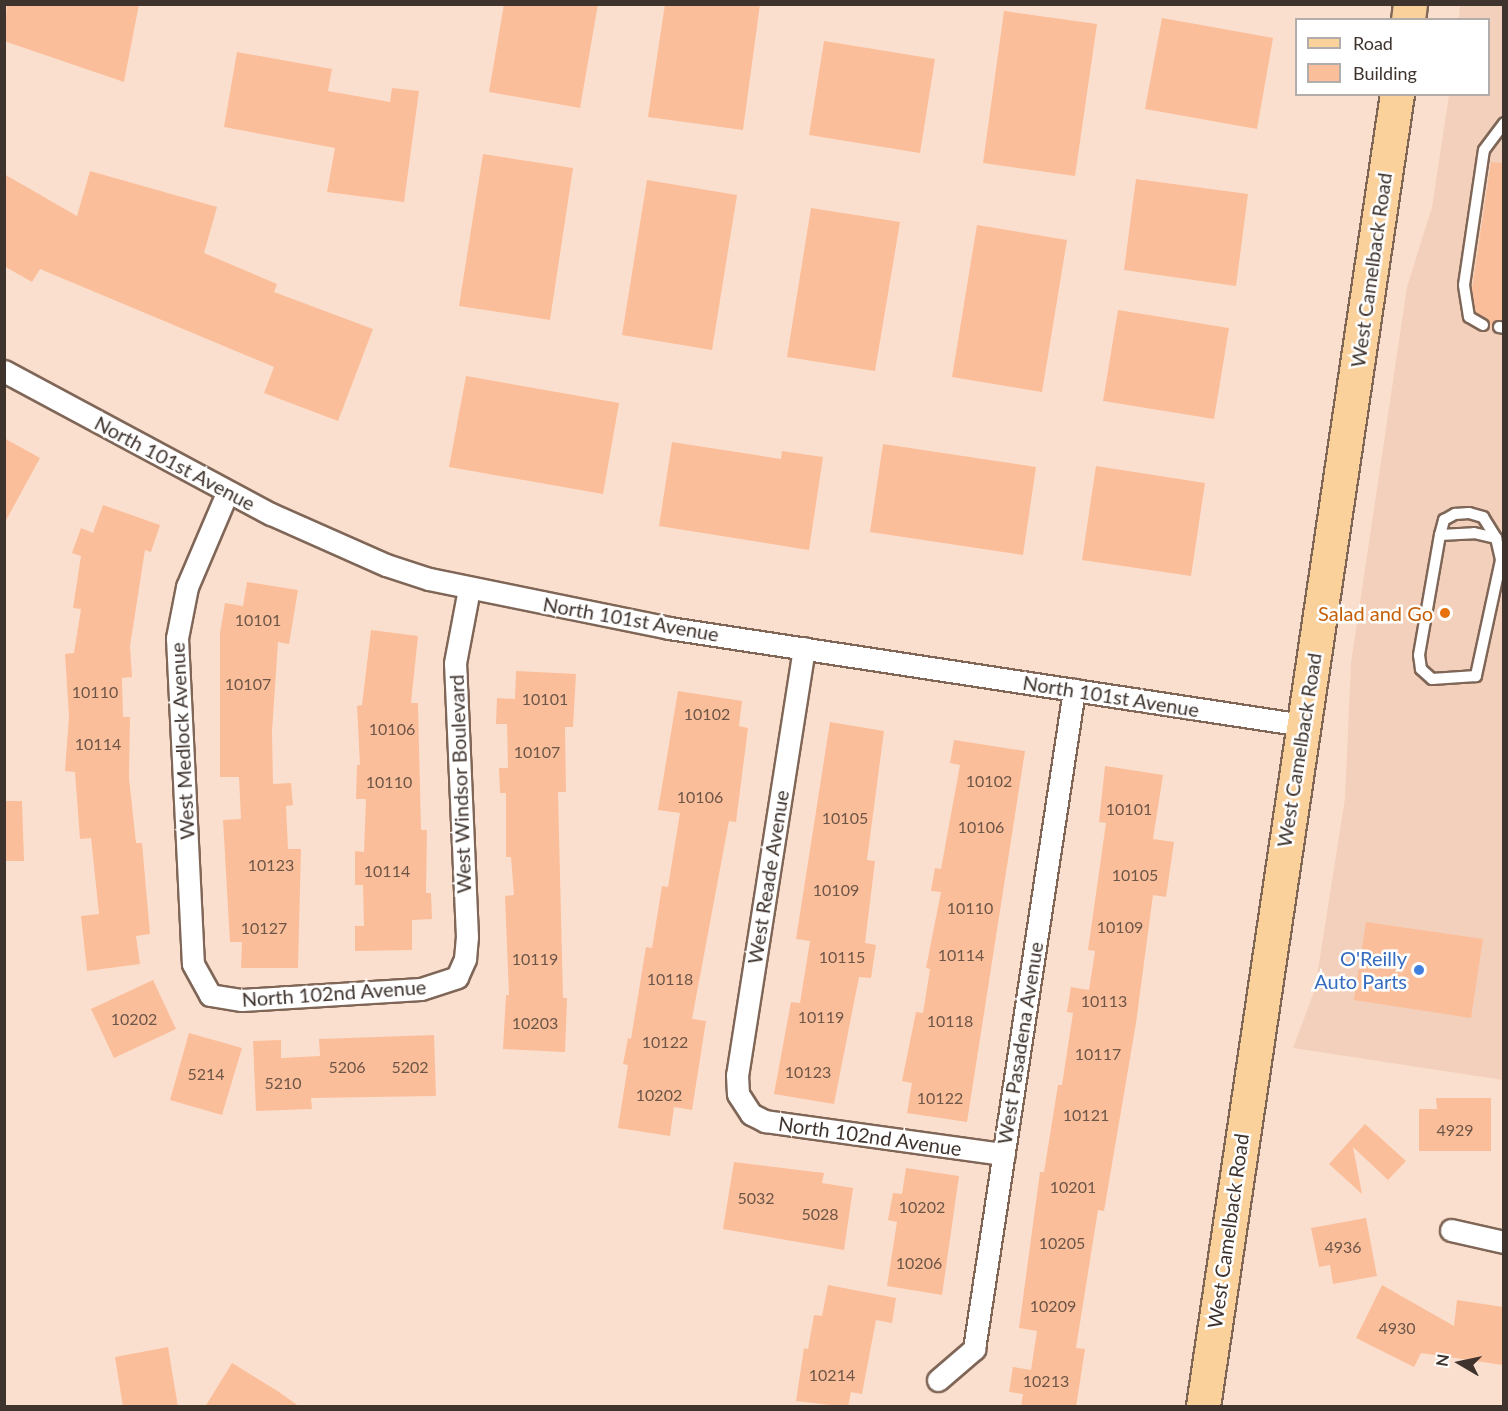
<!DOCTYPE html>
<style>
body{margin:0}
#map{position:relative;width:1508px;height:1411px;overflow:hidden;background:#fbdfce;font-family:Lato,sans-serif}
div>[style]{position:absolute}
[style*='--x']{left:calc(var(--x)*1px);top:calc(var(--y)*1px);width:calc(var(--w)*1px);rotate:calc(var(--a)*1deg)}
.built>*{inset:0;background:#f3d0bb}
.building>*{inset:0;background:#fbbe9a}
.roads{filter:drop-shadow(2px 0 #7f6657) drop-shadow(-2px 0 #7f6657) drop-shadow(0 2px #7f6657) drop-shadow(0 -2px #7f6657)}
.lane>*{height:10px;margin:-5px;padding:0 5px;transform-origin:5px;border-radius:5px;background:#fff}
.street>*{height:21px;margin:-10.5px;padding:0 10.5px;transform-origin:10.5px;border-radius:10.5px;background:#fff}
.primary>*{height:33px;margin:-16.5px;padding:0 16.5px;transform-origin:16.5px;border-radius:16.5px;background:#fad09b}
.dots>*{width:16px;height:16px;translate:-50% -50%;box-sizing:border-box;border:3px solid #fff;border-radius:50%}
span{translate:-50% -50%;white-space:nowrap;text-align:center;line-height:1.15;-webkit-text-stroke:5px #fff;paint-order:stroke}
.number-label{font-size:16px;color:#6d5648}
.number-label span{-webkit-text-stroke-width:0}
.street-label{font-size:20px;color:#3e332d}
.food-label{font-size:20px;color:#c56008}
.right{translate:-100% -50%;text-align:right}
.shop-label{font-size:20px;color:#366cbe}
.frame{position:absolute;inset:0;border:6px solid #3e332d;pointer-events:none}
.legend{position:absolute;left:1295px;top:18px;width:195px;height:78px;box-sizing:border-box;background:#fff;border:2px solid #b2adab;margin:0;padding:8px 10px;list-style:none;font-size:18px;color:#3e332d}
.legend li{display:flex;align-items:center;gap:12px;height:30px}
.legend b{width:30px;border:2px solid #b2adab}
.north{position:absolute;left:1430px;top:1333px;width:60px;height:60px;-webkit-text-stroke:4px #fff;paint-order:stroke;rotate:279deg;font-size:16px;font-weight:700;line-height:24px;text-align:center;color:#3e332d}
.north::after{content:'';display:block;margin:auto;width:21px;height:27px;background:#3e332d;clip-path:polygon(50% 0,100% 100%,50% 72%,0 100%)}
</style>
<div id="map">
<div class="built">
<i style="clip-path:polygon(1460px 5px,1503px 5px,1503px 1080px,1293px 1048px,1315px 989px,1345px 798px,1351px 663px,1407px 287px,1432px 207px,1449px 95px,1488px 94px,1488px 20px,1459px 19px)"></i>
</div>
<div class="building">
<i style="clip-path:polygon(7px 4px,139px 4px,124px 82px,4px 41px)"></i>
<i style="clip-path:polygon(504px 4px,598px 4px,580px 108px,489px 92px)"></i>
<i style="clip-path:polygon(665px 4px,760px 4px,743px 130px,648px 117px)"></i>
<i style="clip-path:polygon(1004px 11px,1097px 24px,1075px 176px,983px 163px)"></i>
<i style="clip-path:polygon(1162px 18px,1273px 38px,1257px 129px,1145px 109px)"></i>
<i style="clip-path:polygon(824px 41px,935px 59px,920px 153px,809px 135px)"></i>
<i style="clip-path:polygon(237px 52px,332px 69px,328px 91px,390px 102px,392px 88px,419px 91px,404px 202px,327px 192px,335px 148px,224px 127px)"></i>
<i style="clip-path:polygon(483px 154px,573px 168px,550px 320px,459px 306px)"></i>
<i style="clip-path:polygon(1491px 162px,1503px 163px,1503px 320px,1494px 322px,1492px 329px,1489px 321px,1476px 312px,1472px 290px)"></i>
<i style="clip-path:polygon(90px 171px,217px 207px,204px 253px,277px 284px,274px 292px,373px 329px,338px 421px,264px 393px,274px 367px,40px 269px,32px 282px,4px 266px,4px 174px,77px 216px)"></i>
<i style="clip-path:polygon(1136px 179px,1248px 194px,1236px 286px,1124px 270px)"></i>
<i style="clip-path:polygon(647px 180px,737px 195px,712px 350px,622px 335px)"></i>
<i style="clip-path:polygon(811px 208px,900px 222px,875px 371px,787px 357px)"></i>
<i style="clip-path:polygon(977px 225px,1067px 240px,1042px 392px,952px 377px)"></i>
<i style="clip-path:polygon(1118px 310px,1229px 328px,1214px 419px,1103px 401px)"></i>
<i style="clip-path:polygon(466px 376px,619px 403px,603px 494px,449px 467px)"></i>
<i style="clip-path:polygon(4px 438px,40px 458px,4px 524px)"></i>
<i style="clip-path:polygon(672px 442px,781px 459px,782px 451px,823px 457px,809px 550px,659px 526px)"></i>
<i style="clip-path:polygon(883px 444px,1036px 467px,1023px 555px,870px 532px)"></i>
<i style="clip-path:polygon(1096px 466px,1205px 483px,1191px 576px,1082px 560px)"></i>
<i style="clip-path:polygon(103px 505px,160px 525px,151px 552px,145px 550px,130px 646px,132px 677px,122px 678px,123px 717px,130px 717px,129px 778px,136px 843px,142px 843px,150px 934px,136px 936px,140px 964px,87px 971px,81px 916px,99px 914px,91px 838px,80px 839px,75px 772px,65px 771px,69px 716px,65px 654px,74px 653px,81px 609px,73px 608px,81px 556px,72px 553px,81px 528px,93px 533px)"></i>
<i style="clip-path:polygon(247px 582px,298px 590px,289px 644px,278px 642px,272px 732px,273px 784px,291px 783px,293px 805px,286px 806px,288px 849px,301px 849px,298px 968px,241px 968px,242px 942px,230px 942px,223px 820px,241px 819px,239px 777px,220px 777px,220px 633px,225px 603px,243px 606px)"></i>
<i style="clip-path:polygon(371px 630px,418px 636px,411px 703px,418px 703px,421px 830px,427px 830px,426px 893px,431px 893px,432px 919px,412px 920px,412px 950px,355px 951px,355px 926px,364px 926px,363px 885px,355px 885px,355px 851px,364px 852px,366px 799px,356px 799px,357px 765px,360px 765px,357px 706px,362px 705px)"></i>
<i style="clip-path:polygon(516px 671px,576px 674px,573px 727px,565px 727px,566px 792px,558px 792px,563px 998px,567px 998px,565px 1052px,503px 1049px,506px 995px,509px 995px,505px 896px,514px 895px,511px 857px,506px 857px,506px 793px,500px 793px,499px 768px,508px 768px,507px 724px,496px 724px,497px 698px,515px 699px)"></i>
<i style="clip-path:polygon(678px 691px,742px 701px,739px 726px,748px 728px,736px 822px,729px 821px,692px 1019px,706px 1021px,692px 1110px,674px 1107px,670px 1136px,618px 1128px,628px 1065px,623px 1064px,628px 1038px,631px 1039px,646px 947px,652px 948px,662px 886px,668px 887px,680px 813px,658px 810px)"></i>
<i style="clip-path:polygon(830px 722px,884px 731px,867px 860px,875px 861px,865px 943px,876px 945px,871px 978px,859px 977px,834px 1104px,774px 1094px,791px 1002px,800px 1003px,810px 941px,796px 939px)"></i>
<i style="clip-path:polygon(954px 740px,1025px 751px,967px 1122px,907px 1113px,912px 1083px,902px 1081px,916px 1012px,923px 1013px,930px 969px,926px 968px,941px 892px,931px 891px,935px 868px,941px 869px,960px 765px,950px 763px)"></i>
<i style="clip-path:polygon(1105px 766px,1163px 775px,1153px 839px,1174px 842px,1166px 897px,1153px 895px,1136px 1023px,1104px 1211px,1098px 1210px,1076px 1348px,1085px 1349px,1076px 1407px,1021px 1407px,1023px 1394px,1009px 1392px,1013px 1367px,1031px 1370px,1037px 1331px,1019px 1328px,1040px 1172px,1044px 1172px,1058px 1085px,1062px 1085px,1073px 1013px,1067px 1012px,1071px 987px,1089px 990px,1095px 951px,1088px 950px,1106px 823px,1099px 822px)"></i>
<i style="clip-path:polygon(4px 801px,22px 801px,24px 861px,4px 861px)"></i>
<i style="clip-path:polygon(1366px 922px,1483px 939px,1471px 1018px,1354px 1000px)"></i>
<i style="clip-path:polygon(153px 980px,176px 1029px,114px 1058px,91px 1009px)"></i>
<i style="clip-path:polygon(189px 1033px,242px 1048px,222px 1115px,170px 1100px)"></i>
<i style="clip-path:polygon(434px 1035px,436px 1096px,311px 1098px,312px 1109px,256px 1111px,253px 1041px,281px 1040px,281px 1058px,320px 1056px,319px 1039px)"></i>
<i style="clip-path:polygon(1436px 1098px,1491px 1098px,1491px 1151px,1419px 1151px,1419px 1109px,1437px 1109px)"></i>
<i style="clip-path:polygon(1365px 1124px,1406px 1161px,1388px 1180px,1353px 1147px,1362px 1194px,1329px 1164px)"></i>
<i style="clip-path:polygon(734px 1162px,824px 1173px,822px 1183px,853px 1188px,844px 1250px,723px 1229px)"></i>
<i style="clip-path:polygon(906px 1168px,959px 1176px,942px 1295px,887px 1286px,897px 1222px,888px 1220px,893px 1193px,902px 1194px)"></i>
<i style="clip-path:polygon(1366px 1218px,1377px 1276px,1333px 1284px,1330px 1265px,1319px 1267px,1311px 1228px)"></i>
<i style="clip-path:polygon(828px 1285px,896px 1298px,892px 1323px,876px 1320px,862px 1394px,851px 1392px,848px 1407px,796px 1401px,804px 1348px,808px 1349px,814px 1315px,822px 1316px)"></i>
<i style="clip-path:polygon(1382px 1285px,1454px 1326px,1457px 1300px,1503px 1307px,1503px 1365px,1421px 1353px,1414px 1367px,1356px 1338px)"></i>
<i style="clip-path:polygon(168px 1347px,178px 1407px,123px 1407px,115px 1357px)"></i>
<i style="clip-path:polygon(232px 1363px,279px 1392px,300px 1407px,205px 1407px)"></i>
</div>
<div class="roads">
<div class="lane">
<i style="--x:1483;--y:325;--w:16;--a:-150"></i>
<i style="--x:1469;--y:317;--w:32;--a:-99"></i>
<i style="--x:1464;--y:285;--w:136;--a:-81.6"></i>
<i style="--x:1484;--y:150;--w:34;--a:-53"></i>
<i style="--x:1499;--y:327;--w:5;--a:11"></i>
<i style="--x:1469;--y:513;--w:15;--a:16"></i>
<i style="--x:1483;--y:517;--w:25;--a:58"></i>
<i style="--x:1496;--y:538;--w:23;--a:77"></i>
<i style="--x:1501;--y:560;--w:119;--a:102.2"></i>
<i style="--x:1476;--y:676;--w:44;--a:176.1"></i>
<i style="--x:1432;--y:679;--w:15;--a:-138"></i>
<i style="--x:1421;--y:669;--w:14;--a:-98"></i>
<i style="--x:1419;--y:655;--w:122;--a:-80.1"></i>
<i style="--x:1440;--y:535;--w:16;--a:-75"></i>
<i style="--x:1444;--y:520;--w:13;--a:-29"></i>
<i style="--x:1455;--y:514;--w:14;--a:-4"></i>
<i style="--x:1440;--y:535;--w:34;--a:-3"></i>
<i style="--x:1474;--y:533;--w:23;--a:13"></i>
</div>
<div class="street">
<i style="--x:4;--y:371;--w:303;--a:28.2"></i>
<i style="--x:271;--y:514;--w:126;--a:23.9"></i>
<i style="--x:386;--y:565;--w:45;--a:18"></i>
<i style="--x:429;--y:579;--w:245;--a:11.5"></i>
<i style="--x:669;--y:628;--w:641;--a:8.7"></i>
<i style="--x:227;--y:493;--w:102;--a:113.1"></i>
<i style="--x:187;--y:587;--w:52;--a:101.1"></i>
<i style="--x:177;--y:638;--w:326;--a:87.2"></i>
<i style="--x:193;--y:964;--w:35;--a:61"></i>
<i style="--x:210;--y:995;--w:32;--a:9"></i>
<i style="--x:242;--y:1000;--w:179;--a:-3.5"></i>
<i style="--x:421;--y:989;--w:38;--a:-18"></i>
<i style="--x:457;--y:977;--w:20;--a:-66"></i>
<i style="--x:465;--y:959;--w:22;--a:-85"></i>
<i style="--x:467;--y:937;--w:274;--a:-92.5"></i>
<i style="--x:455;--y:663;--w:75;--a:-79.3"></i>
<i style="--x:804;--y:648;--w:432;--a:98.9"></i>
<i style="--x:737;--y:1075;--w:19;--a:87"></i>
<i style="--x:738;--y:1094;--w:24;--a:57"></i>
<i style="--x:751;--y:1114;--w:16;--a:27"></i>
<i style="--x:765;--y:1121;--w:241;--a:7.9"></i>
<i style="--x:1451;--y:1230;--w:54;--a:12.8"></i>
<i style="--x:938;--y:1380;--w:48;--a:-40.7"></i>
<i style="--x:974;--y:1349;--w:667;--a:-81.37"></i>
</div>
<div class="primary">
<i style="--x:1408;--y:20;--w:16;--a:-83"></i>
<i style="--x:1203;--y:1406;--w:1326;--a:-81.59"></i>
</div>
</div>
<div class="dots">
<i style="left:1445px;top:613px;background:#e8710a"></i>
<i style="left:1419px;top:970px;background:#3f7fe0"></i>
</div>
<div class="number-label">
<span style="left:258px;top:620px">10101</span>
<span style="left:248px;top:684px">10107</span>
<span style="left:95px;top:692px">10110</span>
<span style="left:545px;top:699px">10101</span>
<span style="left:707px;top:714px">10102</span>
<span style="left:392px;top:729px">10106</span>
<span style="left:98px;top:744px">10114</span>
<span style="left:537px;top:752px">10107</span>
<span style="left:989px;top:781px">10102</span>
<span style="left:389px;top:782px">10110</span>
<span style="left:700px;top:797px">10106</span>
<span style="left:1129px;top:809px">10101</span>
<span style="left:845px;top:818px">10105</span>
<span style="left:981px;top:827px">10106</span>
<span style="left:271px;top:865px">10123</span>
<span style="left:387px;top:871px">10114</span>
<span style="left:1135px;top:875px">10105</span>
<span style="left:836px;top:890px">10109</span>
<span style="left:970px;top:908px">10110</span>
<span style="left:1120px;top:927px">10109</span>
<span style="left:264px;top:928px">10127</span>
<span style="left:961px;top:955px">10114</span>
<span style="left:842px;top:957px">10115</span>
<span style="left:535px;top:959px">10119</span>
<span style="left:670px;top:979px">10118</span>
<span style="left:1104px;top:1001px">10113</span>
<span style="left:821px;top:1017px">10119</span>
<span style="left:134px;top:1019px">10202</span>
<span style="left:950px;top:1021px">10118</span>
<span style="left:535px;top:1023px">10203</span>
<span style="left:665px;top:1042px">10122</span>
<span style="left:1098px;top:1054px">10117</span>
<span style="left:347px;top:1067px">5206</span>
<span style="left:410px;top:1067px">5202</span>
<span style="left:808px;top:1072px">10123</span>
<span style="left:206px;top:1074px">5214</span>
<span style="left:283px;top:1083px">5210</span>
<span style="left:659px;top:1095px">10202</span>
<span style="left:940px;top:1098px">10122</span>
<span style="left:1086px;top:1115px">10121</span>
<span style="left:1455px;top:1130px">4929</span>
<span style="left:1073px;top:1187px">10201</span>
<span style="left:756px;top:1198px">5032</span>
<span style="left:922px;top:1207px">10202</span>
<span style="left:820px;top:1214px">5028</span>
<span style="left:1062px;top:1243px">10205</span>
<span style="left:1343px;top:1247px">4936</span>
<span style="left:919px;top:1263px">10206</span>
<span style="left:1053px;top:1306px">10209</span>
<span style="left:1397px;top:1328px">4930</span>
<span style="left:832px;top:1375px">10214</span>
<span style="left:1046px;top:1381px">10213</span>
</div>
<div class="street-label">
<span style="left:1371px;top:270px;rotate:-82deg">West Camelback Road</span>
<span style="left:175px;top:463px;rotate:28deg">North 101st Avenue</span>
<span style="left:631px;top:619px;rotate:10deg">North 101st Avenue</span>
<span style="left:1111px;top:696px;rotate:9deg">North 101st Avenue</span>
<span style="left:182px;top:741px;rotate:-93deg">West Medlock Avenue</span>
<span style="left:1299px;top:750px;rotate:-81deg">West Camelback Road</span>
<span style="left:460px;top:784px;rotate:-92deg">West Windsor Boulevard</span>
<span style="left:768px;top:877px;rotate:-81deg">West Reade Avenue</span>
<span style="left:334px;top:993px;rotate:-4deg">North 102nd Avenue</span>
<span style="left:1020px;top:1043px;rotate:-81deg">West Pasadena Avenue</span>
<span style="left:870px;top:1136px;rotate:8deg">North 102nd Avenue</span>
<span style="left:1228px;top:1231px;rotate:-82deg">West Camelback Road</span>
</div>
<div class="food-label">
<span class="right" style="left:1433px;top:613px">Salad and Go</span>
</div>
<div class="shop-label">
<span class="right" style="left:1407px;top:970px">O'Reilly<br>Auto Parts</span>
</div>
<div class="frame"></div>
<ul class="legend">
<li><b style="height:8px;background:#fad09b"></b>Road</li>
<li><b style="height:16px;background:#fbbe9a"></b>Building</li>
</ul>
<div class="north">N</div>
</div>
